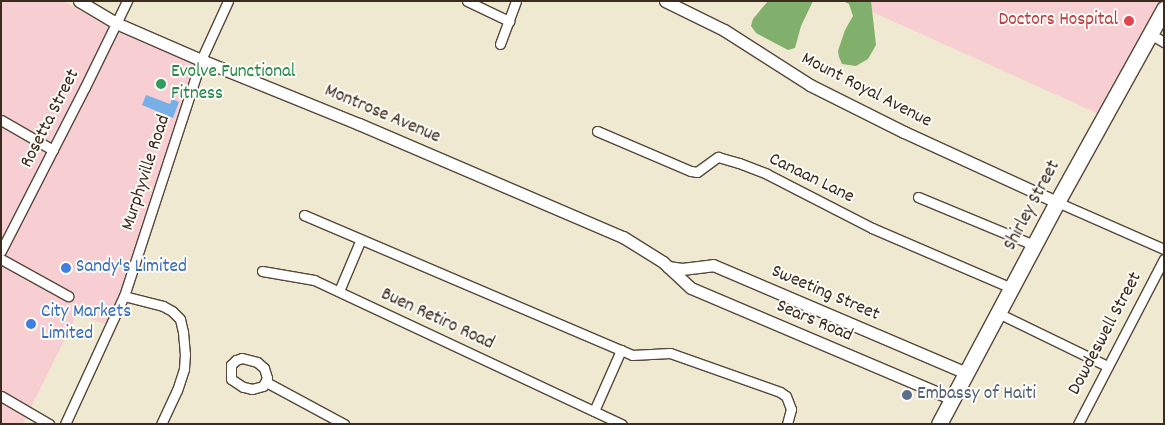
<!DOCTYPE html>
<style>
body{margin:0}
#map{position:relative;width:1165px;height:425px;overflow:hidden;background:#eee9d0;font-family:Dekko,sans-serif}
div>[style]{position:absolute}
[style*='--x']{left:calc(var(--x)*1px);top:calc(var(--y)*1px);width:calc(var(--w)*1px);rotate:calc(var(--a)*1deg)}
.built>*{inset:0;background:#f7cfd2}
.forest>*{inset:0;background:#80b06b}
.water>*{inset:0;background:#78afe7}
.roads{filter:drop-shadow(1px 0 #564739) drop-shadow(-1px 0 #564739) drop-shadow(0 1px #564739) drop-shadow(0 -1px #564739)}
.minor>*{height:9px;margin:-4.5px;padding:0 4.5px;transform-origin:4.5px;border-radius:4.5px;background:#fff}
.tertiary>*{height:11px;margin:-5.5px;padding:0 5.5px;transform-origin:5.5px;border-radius:5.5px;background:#fff}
.trunk>*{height:15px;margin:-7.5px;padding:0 7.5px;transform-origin:7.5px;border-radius:7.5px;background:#fff}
.dots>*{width:14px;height:14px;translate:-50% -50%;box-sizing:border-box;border:2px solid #fdfcf7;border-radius:50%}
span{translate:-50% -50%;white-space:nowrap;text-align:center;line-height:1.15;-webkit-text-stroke:4px #fdfcf7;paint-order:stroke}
.health-label{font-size:19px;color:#be3a42}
.right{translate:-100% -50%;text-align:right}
.leisure-label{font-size:19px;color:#27864d}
.left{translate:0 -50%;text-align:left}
.street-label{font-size:19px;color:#3b2a1e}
.shop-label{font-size:19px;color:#366cbe}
.service-label{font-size:19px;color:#4e5e75}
.frame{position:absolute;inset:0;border:2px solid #3b2a1e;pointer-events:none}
</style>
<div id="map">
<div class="built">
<i style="clip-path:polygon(1px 1px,64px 1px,110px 28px,196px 64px,123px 287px,106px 324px,77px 314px,23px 424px,1px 424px)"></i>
<i style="clip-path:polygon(848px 1px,1163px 1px,1101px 115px)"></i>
</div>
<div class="forest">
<i style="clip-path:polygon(768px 1px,813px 1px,801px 26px,795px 48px,788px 50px,756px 33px,751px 26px,753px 19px)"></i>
<i style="clip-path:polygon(843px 1px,871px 1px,876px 45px,868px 59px,856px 66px,842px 64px,839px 57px,838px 51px,845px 30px,853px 16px,849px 4px)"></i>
</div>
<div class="water">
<i style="clip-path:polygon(146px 95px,170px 104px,172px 99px,179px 102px,173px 118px,142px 105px)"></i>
</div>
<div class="roads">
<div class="minor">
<i style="--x:467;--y:1;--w:47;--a:25.5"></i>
<i style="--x:1150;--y:34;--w:16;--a:30"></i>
<i style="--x:500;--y:44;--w:46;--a:-69.6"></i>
<i style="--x:1;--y:120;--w:60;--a:30"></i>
<i style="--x:597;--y:131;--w:102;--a:23.1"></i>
<i style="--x:691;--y:171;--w:6;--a:9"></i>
<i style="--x:697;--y:172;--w:26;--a:-36"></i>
<i style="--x:718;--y:157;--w:22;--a:16"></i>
<i style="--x:739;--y:163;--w:30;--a:21"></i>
<i style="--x:767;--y:174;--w:118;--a:27.2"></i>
<i style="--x:872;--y:228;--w:151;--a:23.3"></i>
<i style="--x:918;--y:197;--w:126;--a:22.5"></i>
<i style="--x:1057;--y:202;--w:117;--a:23.7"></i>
<i style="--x:304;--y:215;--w:345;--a:23.1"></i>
<i style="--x:1;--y:251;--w:184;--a:-62.9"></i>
<i style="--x:85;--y:87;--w:96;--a:-64"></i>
<i style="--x:1;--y:259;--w:77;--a:28.9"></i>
<i style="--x:262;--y:271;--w:53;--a:9.8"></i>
<i style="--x:314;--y:280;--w:340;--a:25.1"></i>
<i style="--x:339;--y:291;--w:56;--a:-67.1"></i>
<i style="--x:124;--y:296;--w:40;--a:14.4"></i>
<i style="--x:163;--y:306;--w:10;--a:29"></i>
<i style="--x:172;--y:311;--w:11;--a:45"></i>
<i style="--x:180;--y:319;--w:13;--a:77"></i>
<i style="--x:183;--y:332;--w:22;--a:85"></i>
<i style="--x:185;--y:354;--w:15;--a:94"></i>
<i style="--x:184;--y:369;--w:22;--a:108"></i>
<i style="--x:177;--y:390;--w:38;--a:115"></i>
<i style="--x:998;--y:313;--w:121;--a:25.9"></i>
<i style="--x:242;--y:358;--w:16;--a:15"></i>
<i style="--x:257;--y:362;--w:9;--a:41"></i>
<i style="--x:264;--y:368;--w:10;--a:73"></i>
<i style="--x:267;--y:378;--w:9;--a:117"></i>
<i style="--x:263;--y:386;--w:11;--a:165"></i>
<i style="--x:252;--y:389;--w:9;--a:-167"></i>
<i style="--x:243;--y:387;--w:14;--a:-146"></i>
<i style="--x:231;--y:379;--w:14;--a:-90"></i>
<i style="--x:231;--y:365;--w:7;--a:-45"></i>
<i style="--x:236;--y:360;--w:6;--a:-18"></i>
<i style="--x:266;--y:382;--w:89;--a:28.3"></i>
<i style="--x:1;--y:396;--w:56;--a:30.3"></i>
<i style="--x:594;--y:411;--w:67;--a:-66.1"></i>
<i style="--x:621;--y:350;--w:12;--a:24"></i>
<i style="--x:632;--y:355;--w:38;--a:-3"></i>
<i style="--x:670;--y:353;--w:117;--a:19.5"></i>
<i style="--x:780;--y:392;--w:7;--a:34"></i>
<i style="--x:786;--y:396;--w:14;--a:69"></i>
<i style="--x:791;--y:409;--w:16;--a:105"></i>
<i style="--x:65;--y:424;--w:141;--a:-65.3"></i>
<i style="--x:124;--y:296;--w:248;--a:-71.9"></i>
<i style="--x:201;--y:60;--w:65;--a:-65.4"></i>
<i style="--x:1078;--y:424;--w:186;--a:-62.5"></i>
</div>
<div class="tertiary">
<i style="--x:79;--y:1;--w:43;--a:30.7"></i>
<i style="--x:116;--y:23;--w:93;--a:23.5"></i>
<i style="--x:201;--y:60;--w:170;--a:22.1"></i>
<i style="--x:359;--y:124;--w:287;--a:23.2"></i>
<i style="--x:623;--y:237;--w:47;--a:32"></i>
<i style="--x:663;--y:262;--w:38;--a:43"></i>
<i style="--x:691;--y:288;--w:284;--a:23"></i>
<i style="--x:665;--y:1;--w:66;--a:26.2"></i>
<i style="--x:724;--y:30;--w:102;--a:32.6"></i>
<i style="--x:810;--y:85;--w:105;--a:26.6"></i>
<i style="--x:904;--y:132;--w:168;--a:24.6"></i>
<i style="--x:668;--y:267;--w:14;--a:8"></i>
<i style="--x:682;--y:269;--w:31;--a:-7"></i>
<i style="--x:713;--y:265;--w:275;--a:23.1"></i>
</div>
<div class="trunk">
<i style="--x:939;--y:424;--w:251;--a:-62"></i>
<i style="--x:1057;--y:202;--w:221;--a:-61"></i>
</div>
</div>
<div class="dots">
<i style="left:1129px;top:21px;background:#e0444e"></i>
<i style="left:161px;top:84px;background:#2e9e5b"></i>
<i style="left:66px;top:268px;background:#3f7fe0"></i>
<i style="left:31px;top:324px;background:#3f7fe0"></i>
<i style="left:907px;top:395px;background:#5c6f8a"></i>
</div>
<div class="health-label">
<span class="right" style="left:1118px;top:21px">Doctors Hospital</span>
</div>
<div class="leisure-label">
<span class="left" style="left:171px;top:84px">Evolve Functional<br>Fitness</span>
</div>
<div class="street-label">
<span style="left:866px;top:91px;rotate:27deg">Mount Royal Avenue</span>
<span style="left:382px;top:115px;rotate:23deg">Montrose Avenue</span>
<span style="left:51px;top:119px;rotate:-63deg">Rosetta Street</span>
<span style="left:147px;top:173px;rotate:-72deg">Murphyville Road</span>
<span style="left:811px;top:179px;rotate:26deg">Canaan Lane</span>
<span style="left:1033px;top:206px;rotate:-62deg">Shirley Street</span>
<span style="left:825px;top:294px;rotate:23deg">Sweeting Street</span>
<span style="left:437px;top:320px;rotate:25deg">Buen Retiro Road</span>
<span style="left:814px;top:322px;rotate:23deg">Sears Road</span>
<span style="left:1106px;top:334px;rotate:-62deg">Dowdeswell Street</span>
</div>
<div class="shop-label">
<span class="left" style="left:76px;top:268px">Sandy's Limited</span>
<span class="left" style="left:41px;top:324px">City Markets<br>Limited</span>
</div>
<div class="service-label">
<span class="left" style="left:917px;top:395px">Embassy of Haiti</span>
</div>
<div class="frame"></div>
</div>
